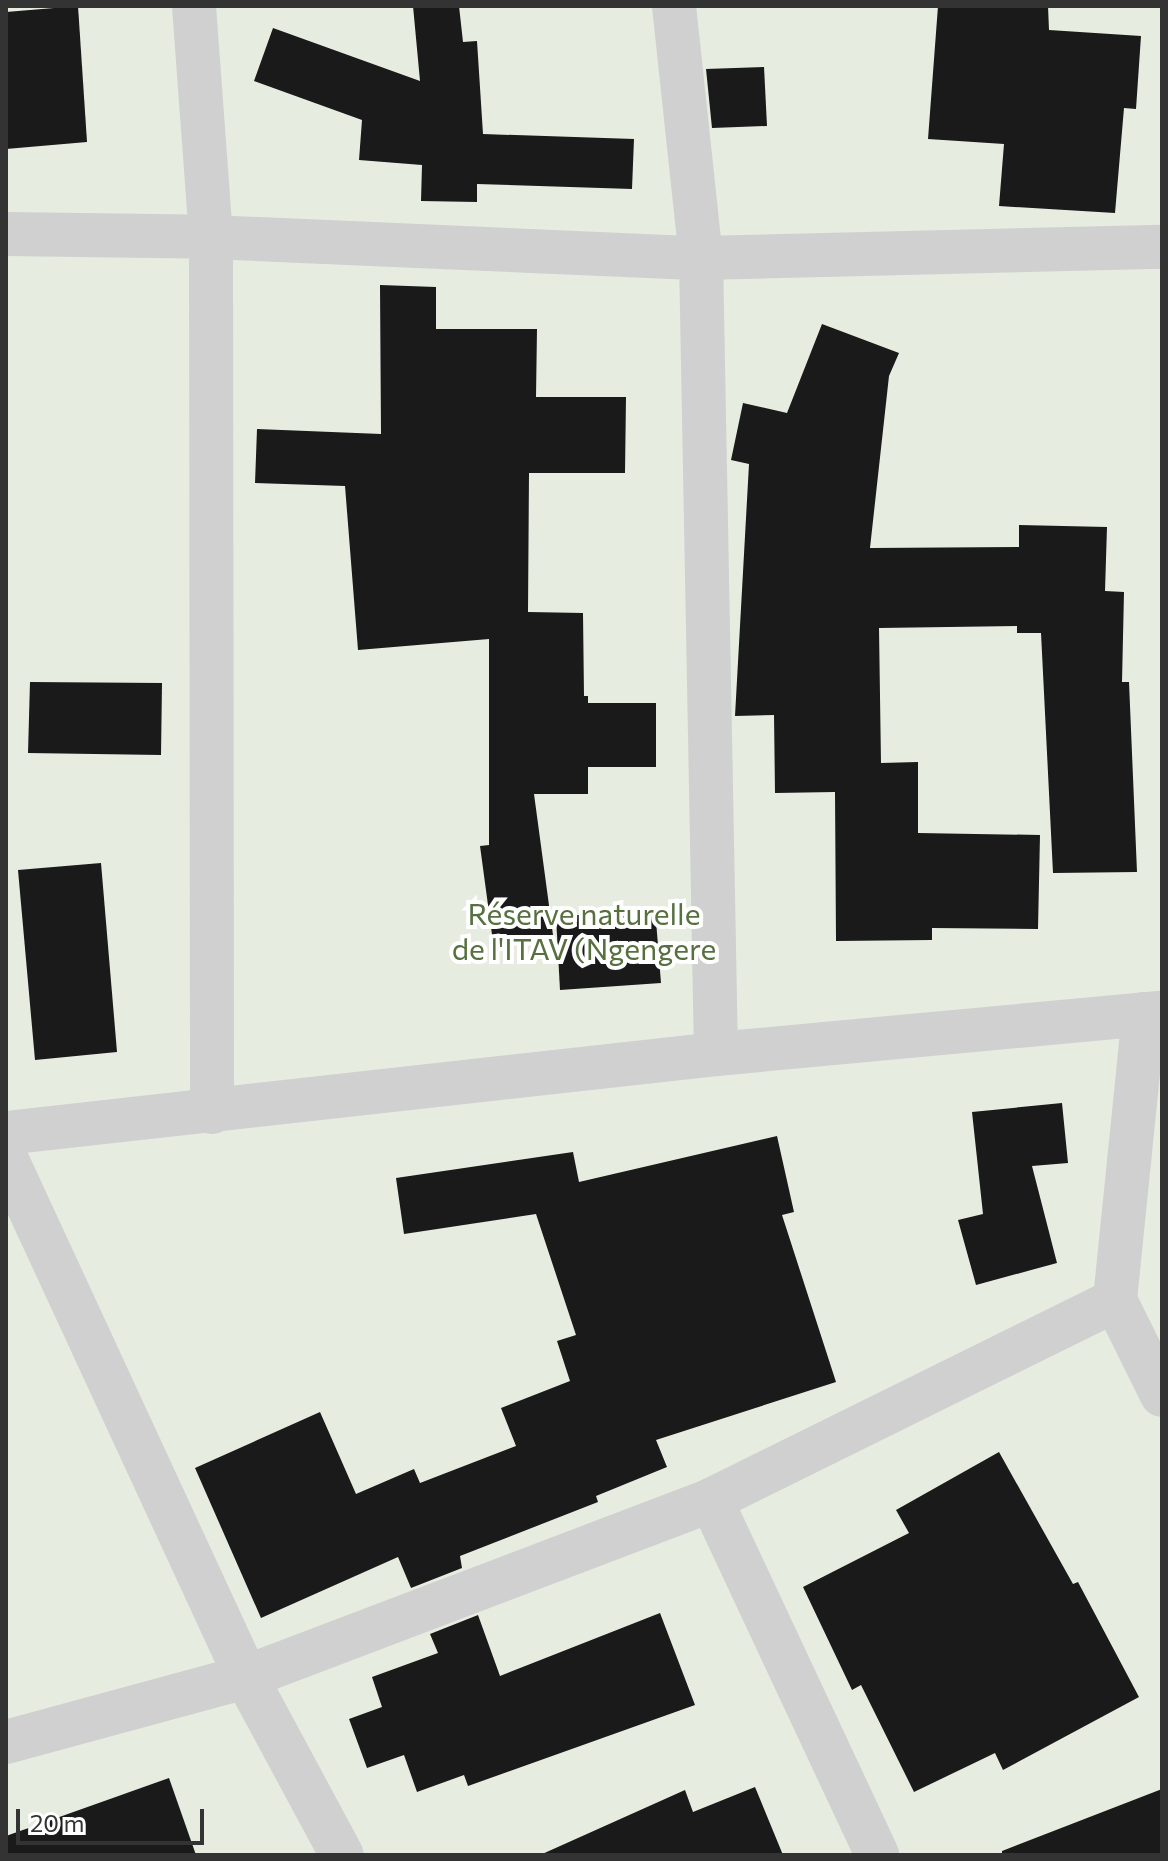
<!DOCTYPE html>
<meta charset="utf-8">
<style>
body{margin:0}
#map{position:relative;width:1168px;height:1861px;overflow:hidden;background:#fff;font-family:Commissioner,sans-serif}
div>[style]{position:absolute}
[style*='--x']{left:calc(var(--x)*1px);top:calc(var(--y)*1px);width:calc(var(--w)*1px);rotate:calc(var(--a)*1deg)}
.green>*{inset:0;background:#e6ecdf}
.building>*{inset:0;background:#1a1a1a}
.minor>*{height:44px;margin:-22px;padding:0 22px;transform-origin:22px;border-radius:22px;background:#d0d0d0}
span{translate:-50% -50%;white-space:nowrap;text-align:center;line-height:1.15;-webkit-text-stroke:8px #fff;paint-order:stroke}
.park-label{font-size:30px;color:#56703f}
.frame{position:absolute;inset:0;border:8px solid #333;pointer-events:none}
.scale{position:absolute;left:16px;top:1809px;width:188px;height:36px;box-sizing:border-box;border:4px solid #333;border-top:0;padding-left:10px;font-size:24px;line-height:28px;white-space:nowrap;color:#333;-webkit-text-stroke:6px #fff;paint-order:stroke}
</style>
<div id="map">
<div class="green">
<i style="clip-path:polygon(6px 6px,1162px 6px,1162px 1855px,6px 1855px)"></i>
</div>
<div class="building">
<i style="clip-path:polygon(78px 6px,87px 142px,6px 149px,6px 12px)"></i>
<i style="clip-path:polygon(413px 6px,459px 6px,463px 42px,477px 41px,483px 134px,634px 139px,632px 189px,477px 184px,477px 202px,421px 201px,422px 165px,359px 160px,362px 120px,254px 81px,273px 28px,420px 81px)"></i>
<i style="clip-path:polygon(938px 6px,1048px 6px,1049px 30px,1141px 36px,1136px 109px,1124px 108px,1115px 213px,999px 206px,1004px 144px,928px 139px)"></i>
<i style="clip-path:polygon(764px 67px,767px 126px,712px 128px,706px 69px)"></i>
<i style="clip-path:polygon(380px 285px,436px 287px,436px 329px,537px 329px,536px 397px,626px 397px,625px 473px,529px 473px,528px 612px,583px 613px,584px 696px,588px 696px,588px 703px,656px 703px,656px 767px,588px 767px,588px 794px,534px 794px,553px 935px,493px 942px,480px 846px,489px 845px,489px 639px,358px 650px,345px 486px,255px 483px,257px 429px,381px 434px)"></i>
<i style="clip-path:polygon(822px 324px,899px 353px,889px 376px,870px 548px,1019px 547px,1019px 525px,1107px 527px,1105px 591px,1124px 592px,1122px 682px,1129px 682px,1137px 872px,1053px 873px,1041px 633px,1017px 633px,1017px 626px,879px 628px,881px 763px,918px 762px,918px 833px,1040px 835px,1038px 929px,932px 928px,932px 940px,836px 941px,835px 792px,775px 793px,774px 715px,735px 716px,749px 464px,731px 460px,743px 403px,787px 413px)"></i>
<i style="clip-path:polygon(30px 682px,162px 683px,161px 755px,28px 753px)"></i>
<i style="clip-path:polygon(101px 863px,117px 1052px,35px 1060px,18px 870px)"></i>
<i style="clip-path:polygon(655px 908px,661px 983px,560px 990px,556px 917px)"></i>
<i style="clip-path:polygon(1062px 1103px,1068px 1163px,1032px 1166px,1057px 1263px,976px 1285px,958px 1220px,983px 1214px,972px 1112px)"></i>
<i style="clip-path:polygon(777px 1136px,794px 1212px,782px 1215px,836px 1382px,656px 1440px,667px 1467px,596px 1496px,598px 1502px,460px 1556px,462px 1568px,411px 1588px,398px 1557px,261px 1618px,195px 1468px,320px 1412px,356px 1494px,414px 1469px,420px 1483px,516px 1446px,501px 1408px,570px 1381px,557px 1341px,576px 1335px,536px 1214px,404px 1234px,396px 1178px,573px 1152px,579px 1182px)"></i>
<i style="clip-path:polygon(999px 1452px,1073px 1584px,1078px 1582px,1139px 1697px,1003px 1770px,995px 1753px,914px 1792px,861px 1685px,852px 1690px,803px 1587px,909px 1533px,896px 1510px)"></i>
<i style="clip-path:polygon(660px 1613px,695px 1705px,468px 1786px,464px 1775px,417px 1792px,404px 1755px,367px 1768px,349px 1719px,382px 1707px,372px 1677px,438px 1653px,430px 1634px,478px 1615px,500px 1676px)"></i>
<i style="clip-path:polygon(169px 1778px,196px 1855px,6px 1855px,6px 1836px)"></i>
<i style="clip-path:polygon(755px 1787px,783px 1855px,540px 1855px,685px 1790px,693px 1812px)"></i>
<i style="clip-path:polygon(1162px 1789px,1162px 1855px,1002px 1855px,1002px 1851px)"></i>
</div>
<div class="minor">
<i style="--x:194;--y:6;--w:232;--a:85.8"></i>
<i style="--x:211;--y:237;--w:875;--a:89.93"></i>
<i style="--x:674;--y:6;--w:253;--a:83.9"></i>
<i style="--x:701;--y:258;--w:796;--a:88.92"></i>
<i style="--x:6;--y:234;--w:205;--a:0.8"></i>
<i style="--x:211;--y:237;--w:490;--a:2.5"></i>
<i style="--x:701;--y:258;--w:461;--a:-1.4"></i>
<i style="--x:1144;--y:1014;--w:287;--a:95.8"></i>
<i style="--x:1115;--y:1300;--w:106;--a:63.7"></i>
<i style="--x:6;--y:1133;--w:714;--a:-6.35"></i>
<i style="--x:716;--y:1054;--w:448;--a:-5.3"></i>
<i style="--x:6;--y:1158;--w:572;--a:65.18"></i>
<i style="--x:246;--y:1677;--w:202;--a:61.7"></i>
<i style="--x:711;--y:1500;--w:392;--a:64.9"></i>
<i style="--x:6;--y:1742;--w:249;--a:-15.2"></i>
<i style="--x:246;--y:1677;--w:498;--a:-20.8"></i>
<i style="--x:711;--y:1500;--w:451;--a:-26.3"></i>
</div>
<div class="park-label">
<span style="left:584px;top:930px">Réserve naturelle<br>de l'ITAV (Ngengere</span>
</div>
<div class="frame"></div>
<div class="scale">20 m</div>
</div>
